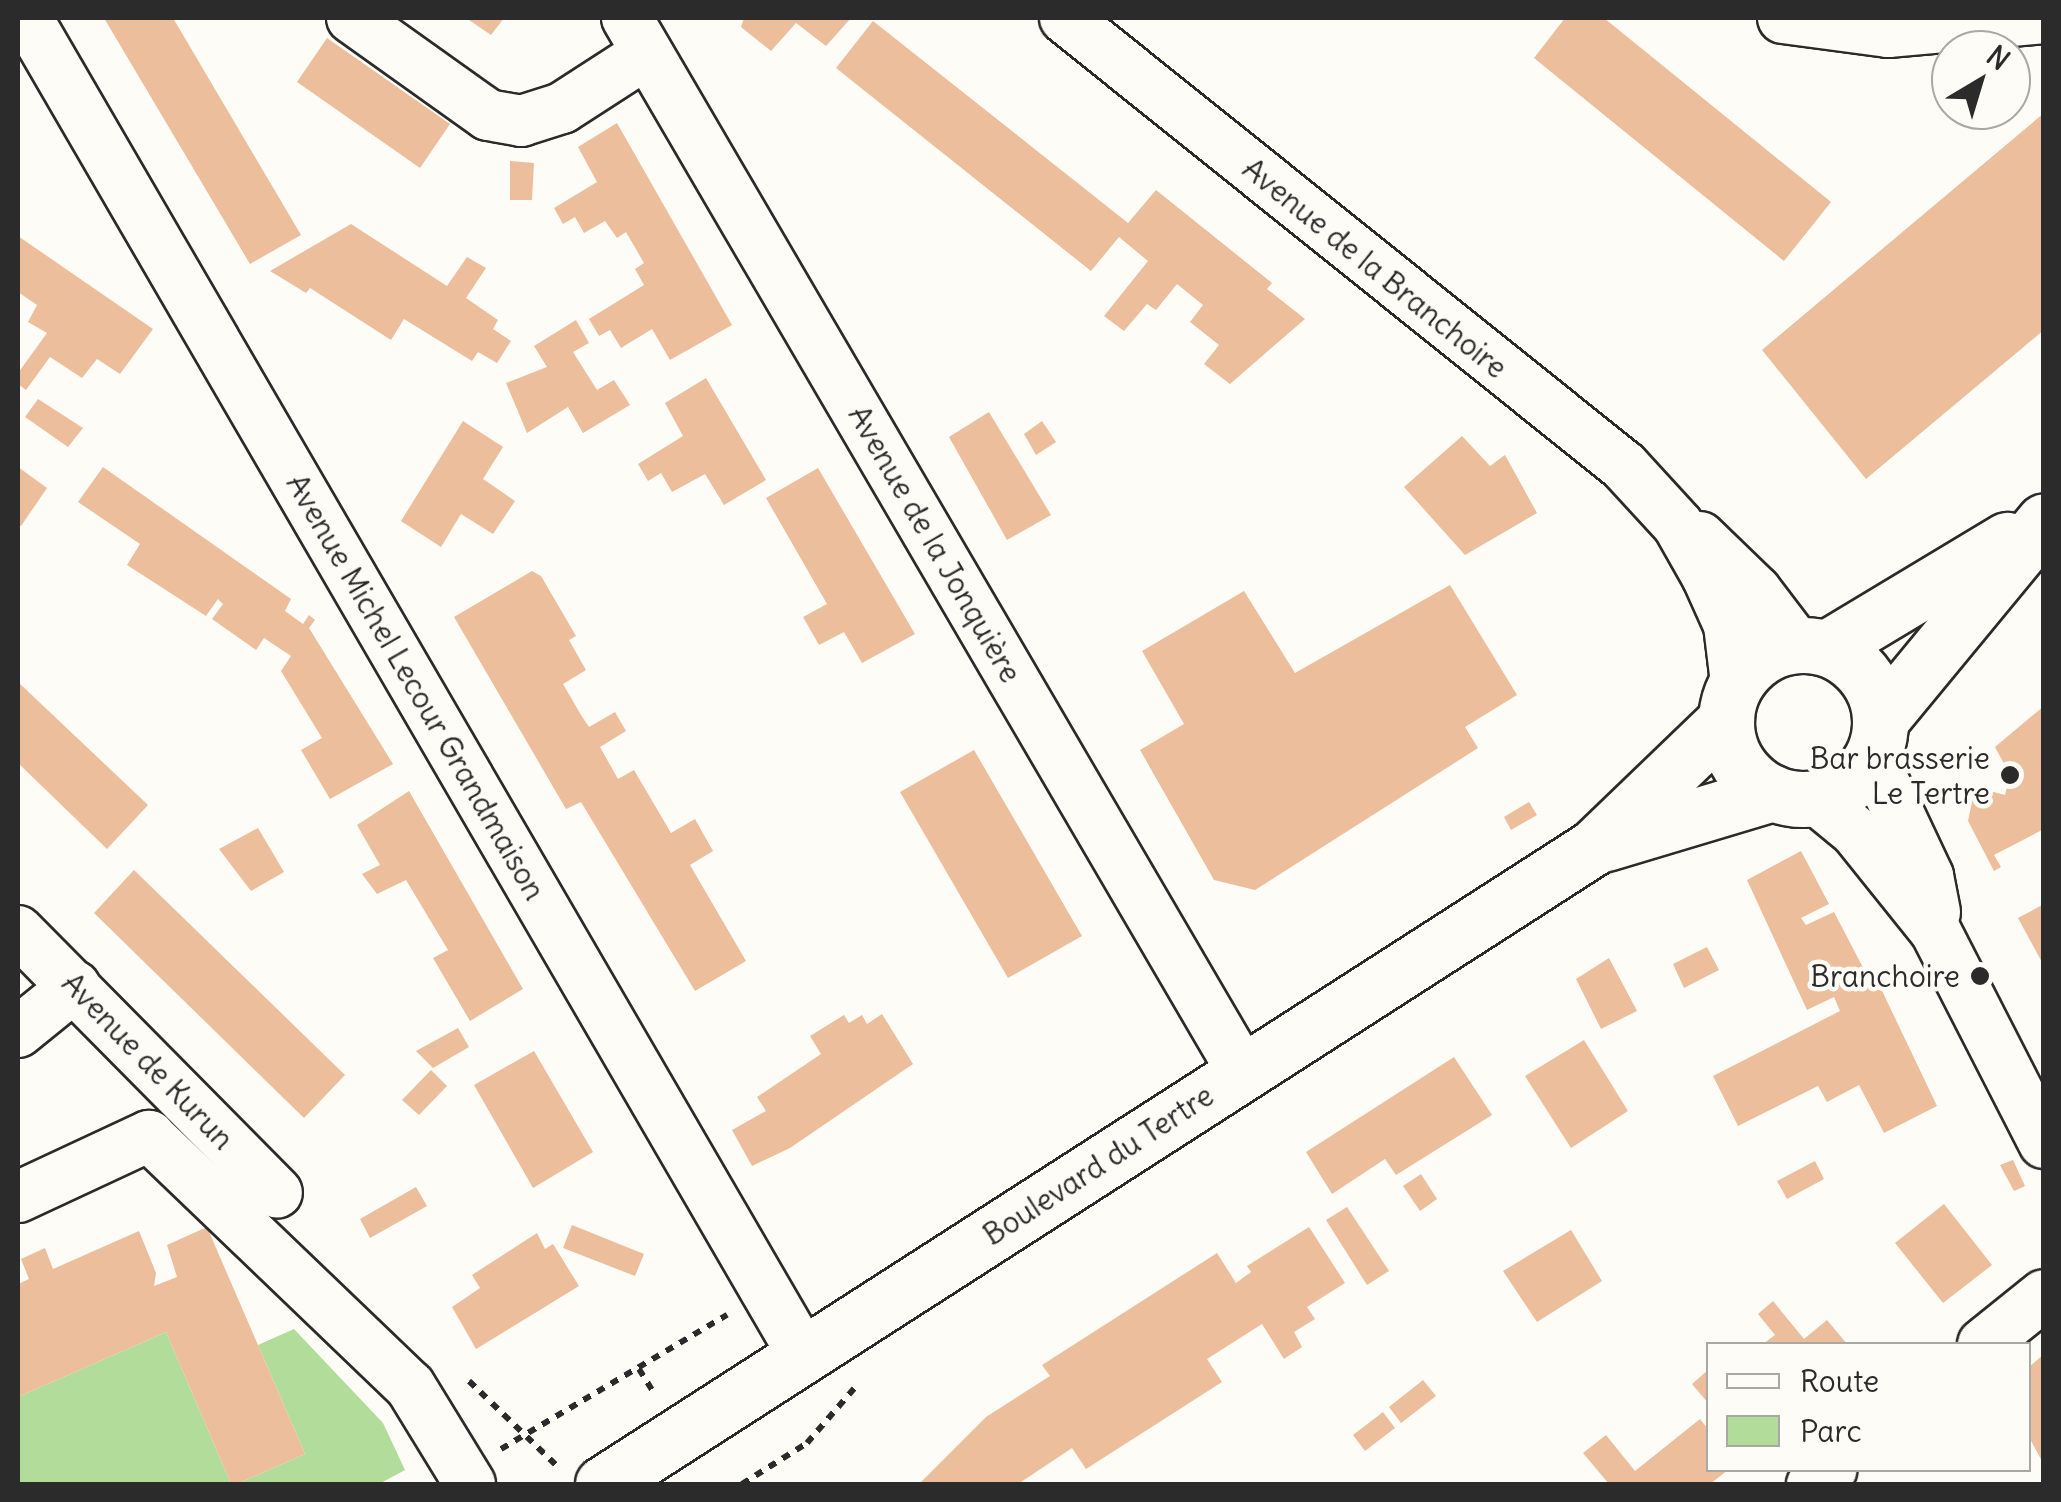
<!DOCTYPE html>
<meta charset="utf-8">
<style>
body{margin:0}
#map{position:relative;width:2061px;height:1502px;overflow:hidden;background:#fdfcf7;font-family:Delius,sans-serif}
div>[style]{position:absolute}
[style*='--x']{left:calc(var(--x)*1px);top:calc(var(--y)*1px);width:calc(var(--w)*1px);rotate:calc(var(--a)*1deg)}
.green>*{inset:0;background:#b2dc99}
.building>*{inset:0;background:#ecbe9c}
.path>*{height:6px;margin-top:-3px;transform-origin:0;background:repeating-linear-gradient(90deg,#2b2b2b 0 8px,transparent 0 16px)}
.roads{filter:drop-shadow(2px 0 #2b2b2b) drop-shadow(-2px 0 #2b2b2b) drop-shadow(0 2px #2b2b2b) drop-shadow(0 -2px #2b2b2b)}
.minor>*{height:50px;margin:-25px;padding:0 25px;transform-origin:25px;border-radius:25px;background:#fdfcf7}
.major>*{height:55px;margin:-27.5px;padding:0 27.5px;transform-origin:27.5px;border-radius:27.5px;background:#fdfcf7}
.major>.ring{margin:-27.5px;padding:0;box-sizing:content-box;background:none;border:55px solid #fdfcf7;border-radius:50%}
.dots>*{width:28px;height:28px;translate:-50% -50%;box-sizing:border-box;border:5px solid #fdfcf7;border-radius:50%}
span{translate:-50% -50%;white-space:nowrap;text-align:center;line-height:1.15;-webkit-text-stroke:9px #fdfcf7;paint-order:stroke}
.street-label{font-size:30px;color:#2b2b2b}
.poi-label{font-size:30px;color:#2b2b2b}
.right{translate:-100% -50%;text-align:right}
.frame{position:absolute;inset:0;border:20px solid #2b2b2b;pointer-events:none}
.legend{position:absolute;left:1706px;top:1342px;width:325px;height:130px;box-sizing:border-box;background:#fdfcf7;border:2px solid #a9a8a5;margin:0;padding:12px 18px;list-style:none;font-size:30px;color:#2b2b2b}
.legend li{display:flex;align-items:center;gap:20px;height:50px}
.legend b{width:50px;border:2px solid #a9a8a5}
.north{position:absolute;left:1931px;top:30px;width:100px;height:100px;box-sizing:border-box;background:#fdfcf7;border:2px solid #a9a8a5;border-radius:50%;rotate:38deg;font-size:28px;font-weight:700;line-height:40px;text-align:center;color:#2b2b2b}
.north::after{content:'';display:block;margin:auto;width:35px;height:45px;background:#2b2b2b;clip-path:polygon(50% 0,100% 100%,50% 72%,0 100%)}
</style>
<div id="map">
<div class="green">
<i style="clip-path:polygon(294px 1329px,383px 1423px,405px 1470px,379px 1484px,237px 1484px,305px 1454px,258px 1345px)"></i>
<i style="clip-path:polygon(166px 1332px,231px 1484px,18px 1484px,18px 1397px)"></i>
</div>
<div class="building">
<i style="clip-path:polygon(104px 18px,173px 18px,301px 235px,250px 264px)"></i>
<i style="clip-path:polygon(466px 18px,504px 18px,491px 35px)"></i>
<i style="clip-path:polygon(744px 18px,851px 18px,826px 46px,796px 23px,771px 51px,741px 27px)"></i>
<i style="clip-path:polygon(1565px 18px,1604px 18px,1831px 202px,1784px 261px,1534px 58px)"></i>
<i style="clip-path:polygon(873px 21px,1128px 223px,1156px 190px,1272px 283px,1267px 289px,1305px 319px,1230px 384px,1204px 364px,1219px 345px,1190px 322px,1203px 305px,1177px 284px,1156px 310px,1147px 304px,1124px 331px,1104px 316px,1148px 261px,1119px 237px,1091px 271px,836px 68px)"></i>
<i style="clip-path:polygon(327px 38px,450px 124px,420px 168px,297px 82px)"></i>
<i style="clip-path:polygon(2044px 113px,2044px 330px,1866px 479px,1762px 350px)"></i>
<i style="clip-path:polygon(617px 123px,732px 325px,670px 360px,652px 329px,621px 348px,610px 330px,599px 336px,589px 319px,644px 285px,635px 269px,644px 263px,626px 232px,617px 238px,605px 221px,584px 233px,575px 217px,563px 224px,554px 208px,597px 182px,578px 147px)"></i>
<i style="clip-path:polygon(510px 161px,534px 163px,532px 200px,510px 200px)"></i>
<i style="clip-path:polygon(351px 224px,447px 286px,467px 257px,486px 268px,466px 298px,498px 320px,493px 329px,511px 341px,497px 363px,478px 352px,472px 361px,404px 319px,391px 340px,310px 288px,306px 293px,270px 271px)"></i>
<i style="clip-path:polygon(18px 236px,153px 329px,120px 374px,97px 359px,82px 378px,50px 357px,26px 390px,18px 384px,18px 373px,47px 333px,28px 322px,37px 305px,18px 292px)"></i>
<i style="clip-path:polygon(576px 320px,589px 343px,573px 352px,597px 390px,614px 380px,630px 405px,583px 433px,568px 407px,527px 433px,506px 383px,547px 367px,534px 346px)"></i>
<i style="clip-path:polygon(706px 378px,766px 480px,724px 505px,705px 474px,672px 492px,661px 473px,648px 481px,638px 464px,683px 436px,665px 403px)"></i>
<i style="clip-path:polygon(38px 399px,83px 428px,68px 447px,25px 417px)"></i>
<i style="clip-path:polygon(989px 412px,1051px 515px,1007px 540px,949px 437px)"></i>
<i style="clip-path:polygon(463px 421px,503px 447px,483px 479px,515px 501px,493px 534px,461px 514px,441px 547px,401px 521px)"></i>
<i style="clip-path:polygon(1042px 421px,1056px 442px,1036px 455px,1024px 434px)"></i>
<i style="clip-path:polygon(1462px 436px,1490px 466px,1505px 455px,1537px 513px,1465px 555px,1404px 487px)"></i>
<i style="clip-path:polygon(18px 467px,47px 488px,21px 526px,18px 524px)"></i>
<i style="clip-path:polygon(103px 467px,291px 599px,285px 611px,303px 624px,309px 615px,315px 620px,309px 628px,393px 764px,330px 799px,301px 750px,322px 738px,281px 671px,291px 656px,264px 638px,256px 650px,212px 619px,223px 604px,218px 599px,206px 616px,127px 565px,140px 544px,78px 502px)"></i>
<i style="clip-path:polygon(818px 468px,915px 634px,862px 663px,844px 632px,819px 645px,803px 617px,827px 604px,766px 498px)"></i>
<i style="clip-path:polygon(532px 571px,541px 576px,576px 636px,569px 640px,586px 670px,563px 684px,581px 715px,589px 727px,615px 712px,626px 731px,600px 747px,618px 779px,634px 770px,671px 833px,695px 819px,713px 851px,690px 865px,746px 961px,695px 991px,581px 802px,566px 809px,454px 617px)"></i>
<i style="clip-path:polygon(1450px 585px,1517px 695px,1465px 727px,1478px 748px,1255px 890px,1214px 880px,1140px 750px,1184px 724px,1142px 651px,1244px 591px,1295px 673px)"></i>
<i style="clip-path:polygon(18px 682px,148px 805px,107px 849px,18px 763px)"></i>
<i style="clip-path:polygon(2044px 706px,2044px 829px,1994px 855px,2001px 867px,1994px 871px,1968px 821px,1975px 787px,2005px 795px,2010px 775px,1995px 747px)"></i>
<i style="clip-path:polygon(974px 750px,1082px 936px,1008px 978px,900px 792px)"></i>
<i style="clip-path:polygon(409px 791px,523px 989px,470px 1021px,433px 958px,448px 950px,406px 880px,377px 894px,362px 874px,380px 865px,357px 825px)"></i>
<i style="clip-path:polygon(1529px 802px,1537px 815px,1511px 830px,1504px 817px)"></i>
<i style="clip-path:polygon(258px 828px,284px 872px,251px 891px,219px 849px)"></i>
<i style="clip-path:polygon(1801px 851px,1829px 904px,1801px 918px,1806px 925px,1834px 912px,1869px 979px,1875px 976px,1937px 1106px,1884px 1133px,1859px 1085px,1827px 1102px,1818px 1086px,1738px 1126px,1713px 1076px,1840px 1011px,1834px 997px,1807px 1010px,1747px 880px)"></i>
<i style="clip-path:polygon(134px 870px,345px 1075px,304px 1118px,94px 913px)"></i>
<i style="clip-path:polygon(2044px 904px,2044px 966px,2018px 918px)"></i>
<i style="clip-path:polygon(1707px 947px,1719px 970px,1684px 988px,1673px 964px)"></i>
<i style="clip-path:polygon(1609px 958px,1637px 1011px,1601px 1029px,1576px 979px)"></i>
<i style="clip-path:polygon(882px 1014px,913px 1064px,790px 1148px,752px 1166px,732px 1130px,766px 1111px,757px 1097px,821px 1054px,810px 1036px,844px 1015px,849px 1023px,862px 1015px,867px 1024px)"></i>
<i style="clip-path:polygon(458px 1028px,469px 1047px,433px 1068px,416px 1051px)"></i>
<i style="clip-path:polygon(1584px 1040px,1628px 1111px,1571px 1148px,1525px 1076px)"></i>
<i style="clip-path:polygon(534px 1051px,593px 1152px,533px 1188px,474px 1085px)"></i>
<i style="clip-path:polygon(1454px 1057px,1492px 1115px,1396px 1175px,1385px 1159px,1332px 1194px,1306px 1152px)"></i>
<i style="clip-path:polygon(431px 1070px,447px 1086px,419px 1115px,402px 1100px)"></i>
<i style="clip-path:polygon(2013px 1160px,2025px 1186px,2014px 1191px,2000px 1165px)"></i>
<i style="clip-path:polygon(1815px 1161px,1824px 1179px,1787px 1199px,1777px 1181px)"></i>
<i style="clip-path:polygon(1421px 1174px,1437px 1199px,1420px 1211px,1403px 1186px)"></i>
<i style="clip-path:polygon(416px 1187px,427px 1206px,370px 1238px,360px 1219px)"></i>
<i style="clip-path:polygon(1944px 1204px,1992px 1265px,1943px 1303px,1895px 1243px)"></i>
<i style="clip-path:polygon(1347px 1207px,1389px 1271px,1367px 1285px,1326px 1220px)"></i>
<i style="clip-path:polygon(572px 1225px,644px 1254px,635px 1276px,563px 1248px)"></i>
<i style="clip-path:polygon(207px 1227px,305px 1454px,237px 1484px,231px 1484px,166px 1332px,18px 1397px,18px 1284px,29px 1279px,21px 1259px,45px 1248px,53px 1269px,139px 1231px,156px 1273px,154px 1286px,177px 1277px,167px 1245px)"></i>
<i style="clip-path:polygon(1309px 1227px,1345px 1283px,1307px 1307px,1315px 1319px,1294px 1332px,1302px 1347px,1284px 1359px,1262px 1324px,1207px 1359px,1222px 1382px,1086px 1469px,1072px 1448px,1018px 1484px,919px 1484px,986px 1417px,1050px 1376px,1042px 1365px,1217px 1253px,1236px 1283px,1251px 1272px,1247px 1266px)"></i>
<i style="clip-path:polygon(1571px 1230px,1602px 1281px,1537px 1322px,1503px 1271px)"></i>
<i style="clip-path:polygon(537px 1233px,545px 1249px,553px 1244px,579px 1286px,476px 1349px,452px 1307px,480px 1288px,472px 1275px)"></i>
<i style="clip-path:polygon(1773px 1301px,1804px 1339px,1827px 1320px,1847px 1344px,1763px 1344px,1775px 1335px,1758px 1314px)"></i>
<i style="clip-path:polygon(2044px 1354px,2044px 1465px,2028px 1435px,2028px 1368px)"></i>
<i style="clip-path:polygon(1708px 1370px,1708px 1403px,1692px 1384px)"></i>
<i style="clip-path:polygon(1423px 1380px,1436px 1396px,1401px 1423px,1389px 1407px)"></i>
<i style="clip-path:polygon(1383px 1412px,1395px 1428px,1365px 1451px,1353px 1435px)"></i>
<i style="clip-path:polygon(1700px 1419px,1708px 1429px,1708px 1470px,1728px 1470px,1710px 1484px,1609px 1484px,1583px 1453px,1606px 1435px,1635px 1471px)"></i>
</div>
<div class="path">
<i style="--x:639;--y:1369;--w:28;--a:58"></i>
<i style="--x:469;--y:1381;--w:122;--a:44"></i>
<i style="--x:501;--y:1449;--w:263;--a:-30.7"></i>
<i style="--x:742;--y:1484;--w:77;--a:-32.2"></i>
<i style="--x:807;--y:1443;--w:77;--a:-49.2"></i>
</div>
<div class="roads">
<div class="minor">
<i style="--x:27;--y:18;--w:1547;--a:59.86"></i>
<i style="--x:352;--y:18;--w:167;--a:35.5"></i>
<i style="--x:488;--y:115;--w:34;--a:10"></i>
<i style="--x:521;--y:121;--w:43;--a:-17.6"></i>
<i style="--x:562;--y:108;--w:101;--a:-32.9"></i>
<i style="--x:627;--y:18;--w:1219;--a:59.71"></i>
<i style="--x:1065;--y:18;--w:716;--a:38.71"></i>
<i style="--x:1624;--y:466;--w:80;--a:47.5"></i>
<i style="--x:1678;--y:525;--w:59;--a:60.4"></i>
<i style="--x:1707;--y:576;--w:54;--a:65.8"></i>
<i style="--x:1729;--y:625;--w:58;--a:83.1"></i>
<i style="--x:1783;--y:18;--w:106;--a:7.6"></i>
<i style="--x:1875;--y:18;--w:19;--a:47"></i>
<i style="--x:1888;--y:32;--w:157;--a:-5.1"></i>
<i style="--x:1700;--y:537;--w:78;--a:44"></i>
<i style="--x:1756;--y:591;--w:68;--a:52.8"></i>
<i style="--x:1872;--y:757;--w:132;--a:64.8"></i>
<i style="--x:1928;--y:876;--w:37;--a:79"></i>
<i style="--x:1816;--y:799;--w:52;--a:39.5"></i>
<i style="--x:1856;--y:832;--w:128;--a:51.3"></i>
<i style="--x:1936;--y:932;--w:237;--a:62.9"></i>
<i style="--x:18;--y:931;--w:368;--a:45.3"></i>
<i style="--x:18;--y:1032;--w:73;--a:-38.9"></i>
<i style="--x:18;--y:1197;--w:145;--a:-25"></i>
<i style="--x:149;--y:1136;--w:361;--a:43.8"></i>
<i style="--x:410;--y:1386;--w:115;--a:58.5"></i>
<i style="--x:1983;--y:1344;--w:78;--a:-38.8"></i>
<i style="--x:1812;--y:1484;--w:24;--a:-36"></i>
</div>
<div class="major">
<i class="ring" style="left:1726px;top:645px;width:99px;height:99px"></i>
<i style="--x:1827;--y:648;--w:210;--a:-31"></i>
<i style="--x:1881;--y:719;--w:256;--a:-50.5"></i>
<i style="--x:1606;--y:843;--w:174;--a:-16.7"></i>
<i style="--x:603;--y:1484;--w:1178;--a:-32.73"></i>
<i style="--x:1594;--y:847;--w:183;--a:-43.9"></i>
</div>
</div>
<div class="dots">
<i style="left:2010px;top:775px;background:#2b2b2b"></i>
<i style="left:1980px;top:976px;background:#2b2b2b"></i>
</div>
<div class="street-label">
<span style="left:1375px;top:268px;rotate:39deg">Avenue de la Branchoire</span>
<span style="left:935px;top:544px;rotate:60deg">Avenue de la Jonquière</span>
<span style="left:416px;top:687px;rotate:60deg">Avenue Michel Lecour Grandmaison</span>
<span style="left:148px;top:1061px;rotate:46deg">Avenue de Kurun</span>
<span style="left:1098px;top:1165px;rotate:-33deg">Boulevard du Tertre</span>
</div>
<div class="poi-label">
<span class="right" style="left:1990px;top:775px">Bar brasserie<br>Le Tertre</span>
<span class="right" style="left:1960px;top:976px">Branchoire</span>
</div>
<div class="frame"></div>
<ul class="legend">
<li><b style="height:12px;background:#fdfcf7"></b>Route</li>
<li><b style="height:28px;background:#b2dc99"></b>Parc</li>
</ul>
<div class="north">N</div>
</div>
